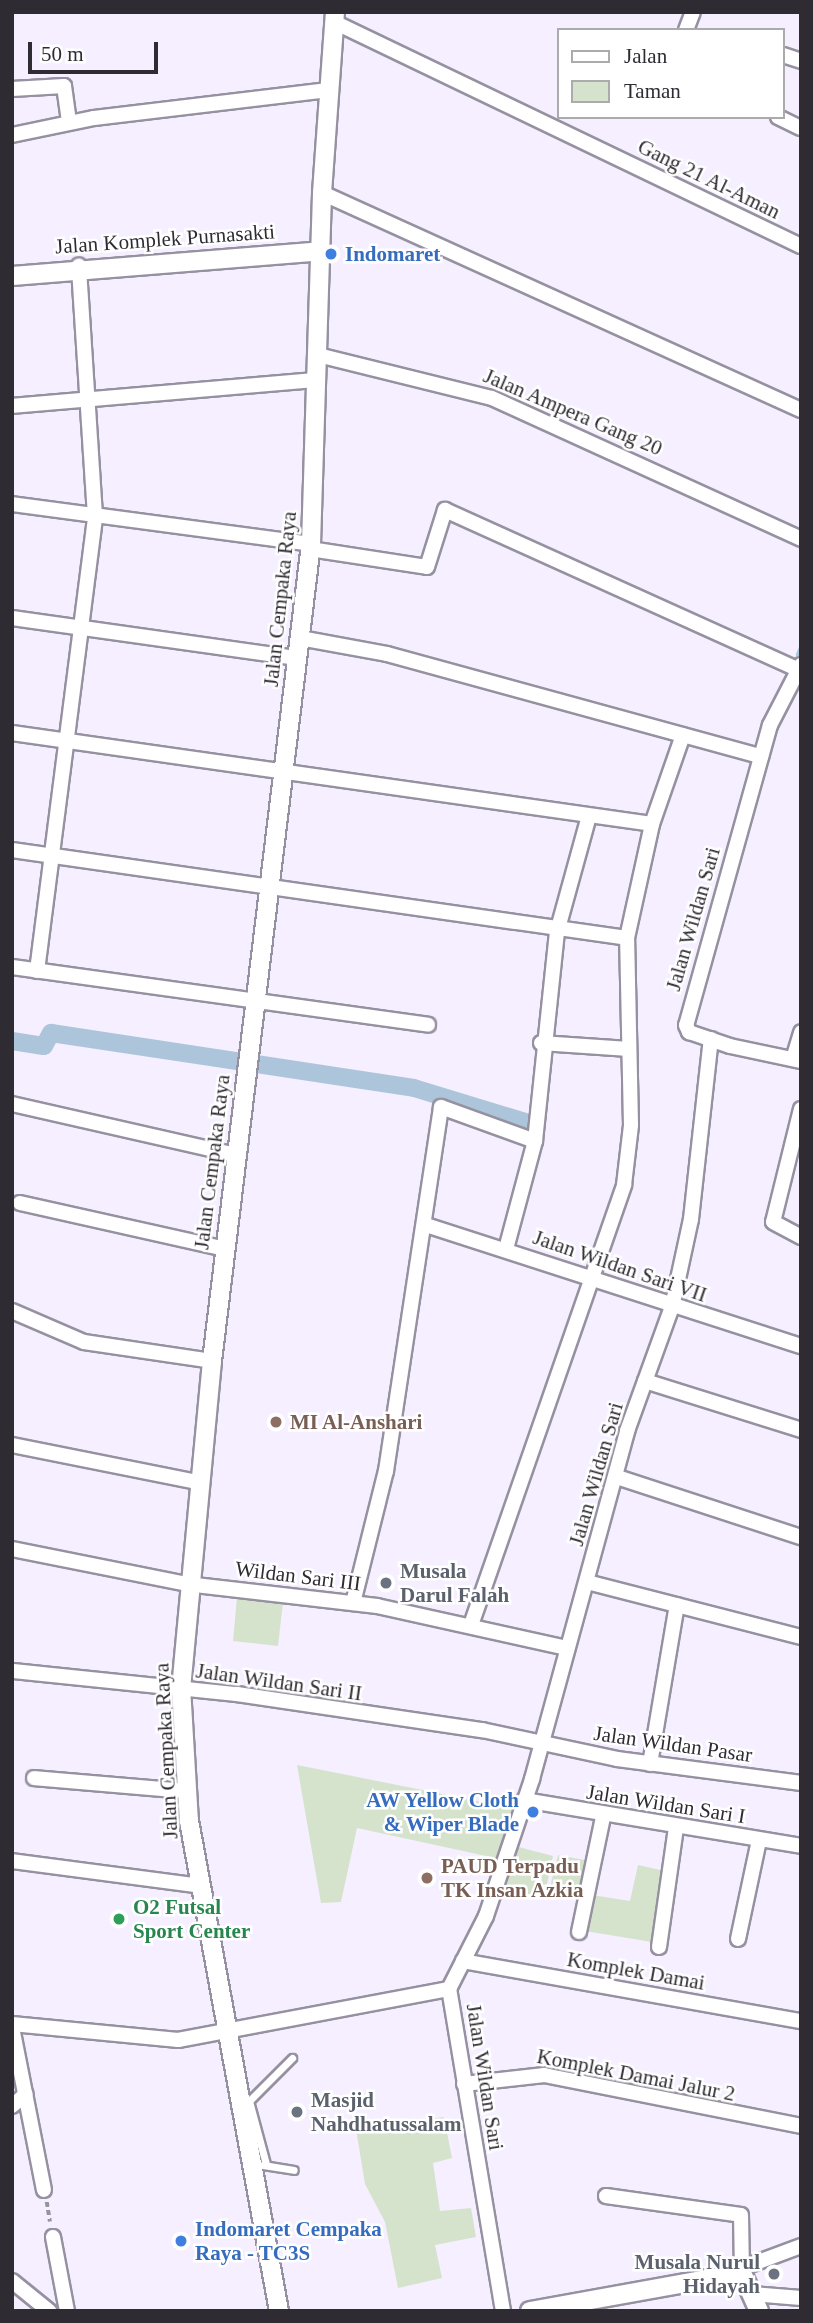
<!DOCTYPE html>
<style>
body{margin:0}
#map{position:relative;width:813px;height:2323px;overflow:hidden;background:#f5efff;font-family:"Times New Roman",serif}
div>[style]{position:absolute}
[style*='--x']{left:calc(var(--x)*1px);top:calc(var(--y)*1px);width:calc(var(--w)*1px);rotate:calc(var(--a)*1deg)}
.green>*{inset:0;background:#d5e3cd}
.stream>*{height:5px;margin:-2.5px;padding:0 2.5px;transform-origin:2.5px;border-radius:2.5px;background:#adc5da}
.canal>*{height:18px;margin:-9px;padding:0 9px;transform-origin:9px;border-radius:9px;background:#adc5da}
.path>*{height:3.5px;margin-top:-1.75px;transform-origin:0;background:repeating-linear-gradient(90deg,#97939e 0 5px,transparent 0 8.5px)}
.roads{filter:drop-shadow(2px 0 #9691a0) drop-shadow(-2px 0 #9691a0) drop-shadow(0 2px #9691a0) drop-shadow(0 -2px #9691a0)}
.service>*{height:7px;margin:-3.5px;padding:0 3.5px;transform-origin:3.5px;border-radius:3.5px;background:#fff}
.minor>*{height:14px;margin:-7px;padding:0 7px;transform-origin:7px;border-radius:7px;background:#fff}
.tertiary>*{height:18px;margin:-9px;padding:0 9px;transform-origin:9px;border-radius:9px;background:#fff}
.dots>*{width:19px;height:19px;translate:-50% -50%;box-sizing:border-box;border:4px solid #fff;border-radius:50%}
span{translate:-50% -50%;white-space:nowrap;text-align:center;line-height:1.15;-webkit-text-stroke:5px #fff;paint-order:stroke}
.street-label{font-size:21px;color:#2e2b32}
.shop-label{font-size:21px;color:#366cbe;font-weight:700}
.left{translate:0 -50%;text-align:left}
.right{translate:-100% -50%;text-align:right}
.education-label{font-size:21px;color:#785e54;font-weight:700}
.worship-label{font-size:21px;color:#5b616d;font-weight:700}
.leisure-label{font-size:21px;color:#27864d;font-weight:700}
.frame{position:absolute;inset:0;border:14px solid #2e2b32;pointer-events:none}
.legend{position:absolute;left:557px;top:28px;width:228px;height:91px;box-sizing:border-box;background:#fff;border:2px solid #abaaad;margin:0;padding:9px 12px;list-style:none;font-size:21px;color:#2e2b32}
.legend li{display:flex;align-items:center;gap:14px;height:35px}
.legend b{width:35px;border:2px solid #abaaad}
.scale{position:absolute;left:28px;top:42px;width:130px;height:32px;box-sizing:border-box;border:4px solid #2e2b32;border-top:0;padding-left:9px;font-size:21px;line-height:24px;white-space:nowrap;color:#2e2b32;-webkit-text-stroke:5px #fff;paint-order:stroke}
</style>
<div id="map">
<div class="green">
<i style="clip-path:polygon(237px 1597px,283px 1602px,278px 1646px,233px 1641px)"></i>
<i style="clip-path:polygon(297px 1765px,513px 1808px,500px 1859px,357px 1828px,341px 1902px,321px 1903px)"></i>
<i style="clip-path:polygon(515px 1846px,553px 1856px,544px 1898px,503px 1888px)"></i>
<i style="clip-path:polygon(558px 1855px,590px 1861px,583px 1894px,550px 1887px)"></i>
<i style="clip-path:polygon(638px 1865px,665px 1871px,652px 1942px,585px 1931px,592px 1895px,630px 1901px)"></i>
<i style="clip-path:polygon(444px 2117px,452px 2158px,433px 2163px,440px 2211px,471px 2208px,476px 2237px,435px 2245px,442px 2278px,398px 2288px,385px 2222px,365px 2184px,356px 2129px)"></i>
</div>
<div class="stream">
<i style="--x:798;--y:654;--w:8;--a:-67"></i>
</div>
<div class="canal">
<i style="--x:12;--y:1041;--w:32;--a:9"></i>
<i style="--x:44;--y:1046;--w:15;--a:-62"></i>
<i style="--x:51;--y:1033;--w:367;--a:8.6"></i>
<i style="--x:414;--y:1088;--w:116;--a:17"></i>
</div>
<div class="path">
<i style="--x:47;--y:2202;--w:20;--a:81"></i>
</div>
<div class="roads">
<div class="service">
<i style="--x:249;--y:2101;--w:65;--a:74.9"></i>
<i style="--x:241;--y:2102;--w:8;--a:-7"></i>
<i style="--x:249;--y:2101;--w:61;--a:-45"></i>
<i style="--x:263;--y:2165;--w:31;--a:9"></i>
</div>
<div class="minor">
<i style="--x:334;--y:22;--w:518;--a:25.63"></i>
<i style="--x:686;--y:30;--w:19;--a:-69"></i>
<i style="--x:783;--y:55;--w:19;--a:18"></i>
<i style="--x:12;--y:89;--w:52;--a:-3.3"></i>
<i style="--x:64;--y:86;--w:37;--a:82"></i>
<i style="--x:778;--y:117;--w:25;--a:26"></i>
<i style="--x:12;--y:135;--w:84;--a:-11.7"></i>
<i style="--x:94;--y:118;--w:238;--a:-6.8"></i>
<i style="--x:322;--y:193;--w:526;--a:24.37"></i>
<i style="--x:318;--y:355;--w:179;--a:13.9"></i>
<i style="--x:492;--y:398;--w:340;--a:24.5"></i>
<i style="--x:12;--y:406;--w:306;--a:-4.9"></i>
<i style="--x:12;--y:504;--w:302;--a:7.6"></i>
<i style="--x:310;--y:549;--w:118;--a:8.7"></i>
<i style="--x:427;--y:567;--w:60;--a:-72.5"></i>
<i style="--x:445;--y:510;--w:391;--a:24.3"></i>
<i style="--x:12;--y:618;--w:288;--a:8"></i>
<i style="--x:300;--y:638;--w:88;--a:10.4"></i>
<i style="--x:387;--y:654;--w:388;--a:15.3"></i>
<i style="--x:801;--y:665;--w:68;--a:117.3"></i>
<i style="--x:770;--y:725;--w:312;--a:105.6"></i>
<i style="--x:686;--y:1025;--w:8;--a:67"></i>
<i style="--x:689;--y:1032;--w:43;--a:18.9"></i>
<i style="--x:730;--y:1046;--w:73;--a:11.9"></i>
<i style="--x:12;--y:733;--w:646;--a:8.09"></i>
<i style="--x:12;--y:850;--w:621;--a:8.14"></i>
<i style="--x:12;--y:967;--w:420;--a:7.9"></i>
<i style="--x:37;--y:971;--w:459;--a:-82.7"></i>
<i style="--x:95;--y:516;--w:251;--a:-93.7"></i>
<i style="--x:541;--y:1043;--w:88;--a:3.9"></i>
<i style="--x:793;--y:1059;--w:28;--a:-73"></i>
<i style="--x:12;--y:1104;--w:230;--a:12.8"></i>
<i style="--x:801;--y:1109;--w:116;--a:103.9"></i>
<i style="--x:773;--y:1222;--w:32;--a:28"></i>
<i style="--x:20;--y:1203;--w:210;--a:12.6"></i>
<i style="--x:426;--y:1225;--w:394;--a:17.9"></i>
<i style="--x:506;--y:1249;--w:112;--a:-75"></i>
<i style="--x:535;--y:1141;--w:210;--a:-84"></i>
<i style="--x:557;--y:932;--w:120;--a:-74.6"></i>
<i style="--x:12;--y:1311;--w:78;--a:23.3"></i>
<i style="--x:84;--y:1342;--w:129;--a:8.4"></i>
<i style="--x:645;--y:1381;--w:164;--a:17.4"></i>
<i style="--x:12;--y:1445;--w:190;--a:11.3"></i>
<i style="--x:617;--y:1477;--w:194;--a:18.1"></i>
<i style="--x:12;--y:1549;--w:178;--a:11.3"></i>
<i style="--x:187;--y:1584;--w:191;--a:6.6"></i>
<i style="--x:377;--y:1606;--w:195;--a:12.5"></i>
<i style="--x:587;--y:1582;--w:221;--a:14.4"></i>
<i style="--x:353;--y:1603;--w:136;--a:-76"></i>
<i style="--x:386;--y:1471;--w:368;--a:-81.4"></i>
<i style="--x:441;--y:1107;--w:100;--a:19.9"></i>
<i style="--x:471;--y:1625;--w:466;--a:-70.8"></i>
<i style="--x:624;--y:1185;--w:60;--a:-83.3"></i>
<i style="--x:631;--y:1125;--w:187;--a:-91.2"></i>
<i style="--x:627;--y:938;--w:117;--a:-77.6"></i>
<i style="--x:652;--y:824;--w:94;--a:-70.8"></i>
<i style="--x:13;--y:1671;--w:225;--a:5.9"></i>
<i style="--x:237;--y:1694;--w:248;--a:8.4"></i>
<i style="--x:482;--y:1730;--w:138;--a:12.1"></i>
<i style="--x:617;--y:1759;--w:186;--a:7.4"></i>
<i style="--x:650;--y:1764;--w:161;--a:-80.4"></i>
<i style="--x:34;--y:1778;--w:154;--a:4.9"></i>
<i style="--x:524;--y:1800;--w:281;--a:9.4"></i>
<i style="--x:12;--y:1861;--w:191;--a:7.5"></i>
<i style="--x:579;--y:1932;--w:117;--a:-78.2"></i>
<i style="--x:738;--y:1939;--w:101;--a:-78"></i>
<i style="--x:659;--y:1947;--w:120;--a:-81.9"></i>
<i style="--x:463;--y:1961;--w:343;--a:10.1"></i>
<i style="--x:12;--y:2024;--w:167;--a:5.5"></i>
<i style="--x:178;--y:2040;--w:276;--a:-10.7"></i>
<i style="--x:12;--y:2027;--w:166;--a:78.9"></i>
<i style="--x:464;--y:2084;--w:81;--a:-6.4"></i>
<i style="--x:544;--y:2075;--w:262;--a:11.2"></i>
<i style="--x:12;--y:2106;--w:18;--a:-41"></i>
<i style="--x:606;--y:2196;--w:136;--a:8"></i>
<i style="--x:741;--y:2215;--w:58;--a:89"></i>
<i style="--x:53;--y:2237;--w:75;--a:79.3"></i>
<i style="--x:742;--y:2268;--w:63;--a:-20.4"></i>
<i style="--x:12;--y:2281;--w:48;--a:39"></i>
<i style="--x:752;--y:2294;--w:49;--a:4.7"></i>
<i style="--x:503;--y:2311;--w:326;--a:-99.5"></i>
<i style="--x:449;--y:1989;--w:82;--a:-63.1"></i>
<i style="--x:486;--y:1916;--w:145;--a:-71.4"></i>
<i style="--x:532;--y:1779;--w:361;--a:-74.7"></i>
<i style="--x:627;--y:1431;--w:132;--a:-70.1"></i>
<i style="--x:672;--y:1307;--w:90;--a:-77.8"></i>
<i style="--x:691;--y:1219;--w:181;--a:-83.7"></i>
</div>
<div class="tertiary">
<i style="--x:12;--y:276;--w:310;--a:-4.6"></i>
<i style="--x:279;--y:2311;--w:497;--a:-100.4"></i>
<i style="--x:189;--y:1822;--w:133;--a:-93.4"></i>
<i style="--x:181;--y:1689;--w:329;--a:-84.6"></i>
<i style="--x:212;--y:1361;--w:823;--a:-83.09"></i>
<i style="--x:311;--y:544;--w:351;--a:-88.2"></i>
<i style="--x:322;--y:193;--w:181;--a:-85.9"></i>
<i style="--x:530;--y:2311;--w:215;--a:-10.2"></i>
<i style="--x:742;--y:2273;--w:42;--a:65.9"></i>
</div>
</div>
<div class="dots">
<i style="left:331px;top:254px;background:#3f7fe0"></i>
<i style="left:276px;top:1422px;background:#8d6e63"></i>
<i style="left:386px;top:1583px;background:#6b7280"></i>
<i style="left:533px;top:1812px;background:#3f7fe0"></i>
<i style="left:427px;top:1878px;background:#8d6e63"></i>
<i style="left:119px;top:1919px;background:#2e9e5b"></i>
<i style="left:297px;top:2112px;background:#6b7280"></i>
<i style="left:181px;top:2241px;background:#3f7fe0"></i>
<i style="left:774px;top:2274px;background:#6b7280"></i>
</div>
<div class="street-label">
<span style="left:709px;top:179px;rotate:26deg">Gang 21 Al-Aman</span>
<span style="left:165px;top:239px;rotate:-4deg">Jalan Komplek Purnasakti</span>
<span style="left:573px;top:412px;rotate:23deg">Jalan Ampera Gang 20</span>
<span style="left:280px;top:599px;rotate:-84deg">Jalan Cempaka Raya</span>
<span style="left:693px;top:919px;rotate:-74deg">Jalan Wildan Sari</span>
<span style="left:212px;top:1162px;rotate:-83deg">Jalan Cempaka Raya</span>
<span style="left:620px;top:1266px;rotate:19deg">Jalan Wildan Sari VII</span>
<span style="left:596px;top:1474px;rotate:-74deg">Jalan Wildan Sari</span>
<span style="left:298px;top:1576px;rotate:7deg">Wildan Sari III</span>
<span style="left:279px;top:1682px;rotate:8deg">Jalan Wildan Sari II</span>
<span style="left:673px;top:1744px;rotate:8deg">Jalan Wildan Pasar</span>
<span style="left:166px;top:1751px;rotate:-93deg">Jalan Cempaka Raya</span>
<span style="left:666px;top:1804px;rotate:9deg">Jalan Wildan Sari I</span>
<span style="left:636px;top:1971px;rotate:10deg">Komplek Damai</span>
<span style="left:636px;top:2075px;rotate:11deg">Komplek Damai Jalur 2</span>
<span style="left:485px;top:2077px;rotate:81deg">Jalan Wildan Sari</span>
</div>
<div class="shop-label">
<span class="left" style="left:345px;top:254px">Indomaret</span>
<span class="right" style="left:519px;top:1812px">AW Yellow Cloth<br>&amp; Wiper Blade</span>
<span class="left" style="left:195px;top:2241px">Indomaret Cempaka<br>Raya - TC3S</span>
</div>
<div class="education-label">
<span class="left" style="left:290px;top:1422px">MI Al-Anshari</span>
<span class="left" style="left:441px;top:1878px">PAUD Terpadu<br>TK Insan Azkia</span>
</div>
<div class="worship-label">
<span class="left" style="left:400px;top:1583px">Musala<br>Darul Falah</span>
<span class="left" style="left:311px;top:2112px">Masjid<br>Nahdhatussalam</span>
<span class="right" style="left:760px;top:2274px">Musala Nurul<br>Hidayah</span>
</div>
<div class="leisure-label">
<span class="left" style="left:133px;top:1919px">O2 Futsal<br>Sport Center</span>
</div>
<div class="frame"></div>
<ul class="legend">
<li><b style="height:9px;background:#fff"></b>Jalan</li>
<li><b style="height:19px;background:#d5e3cd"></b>Taman</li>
</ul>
<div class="scale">50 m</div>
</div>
